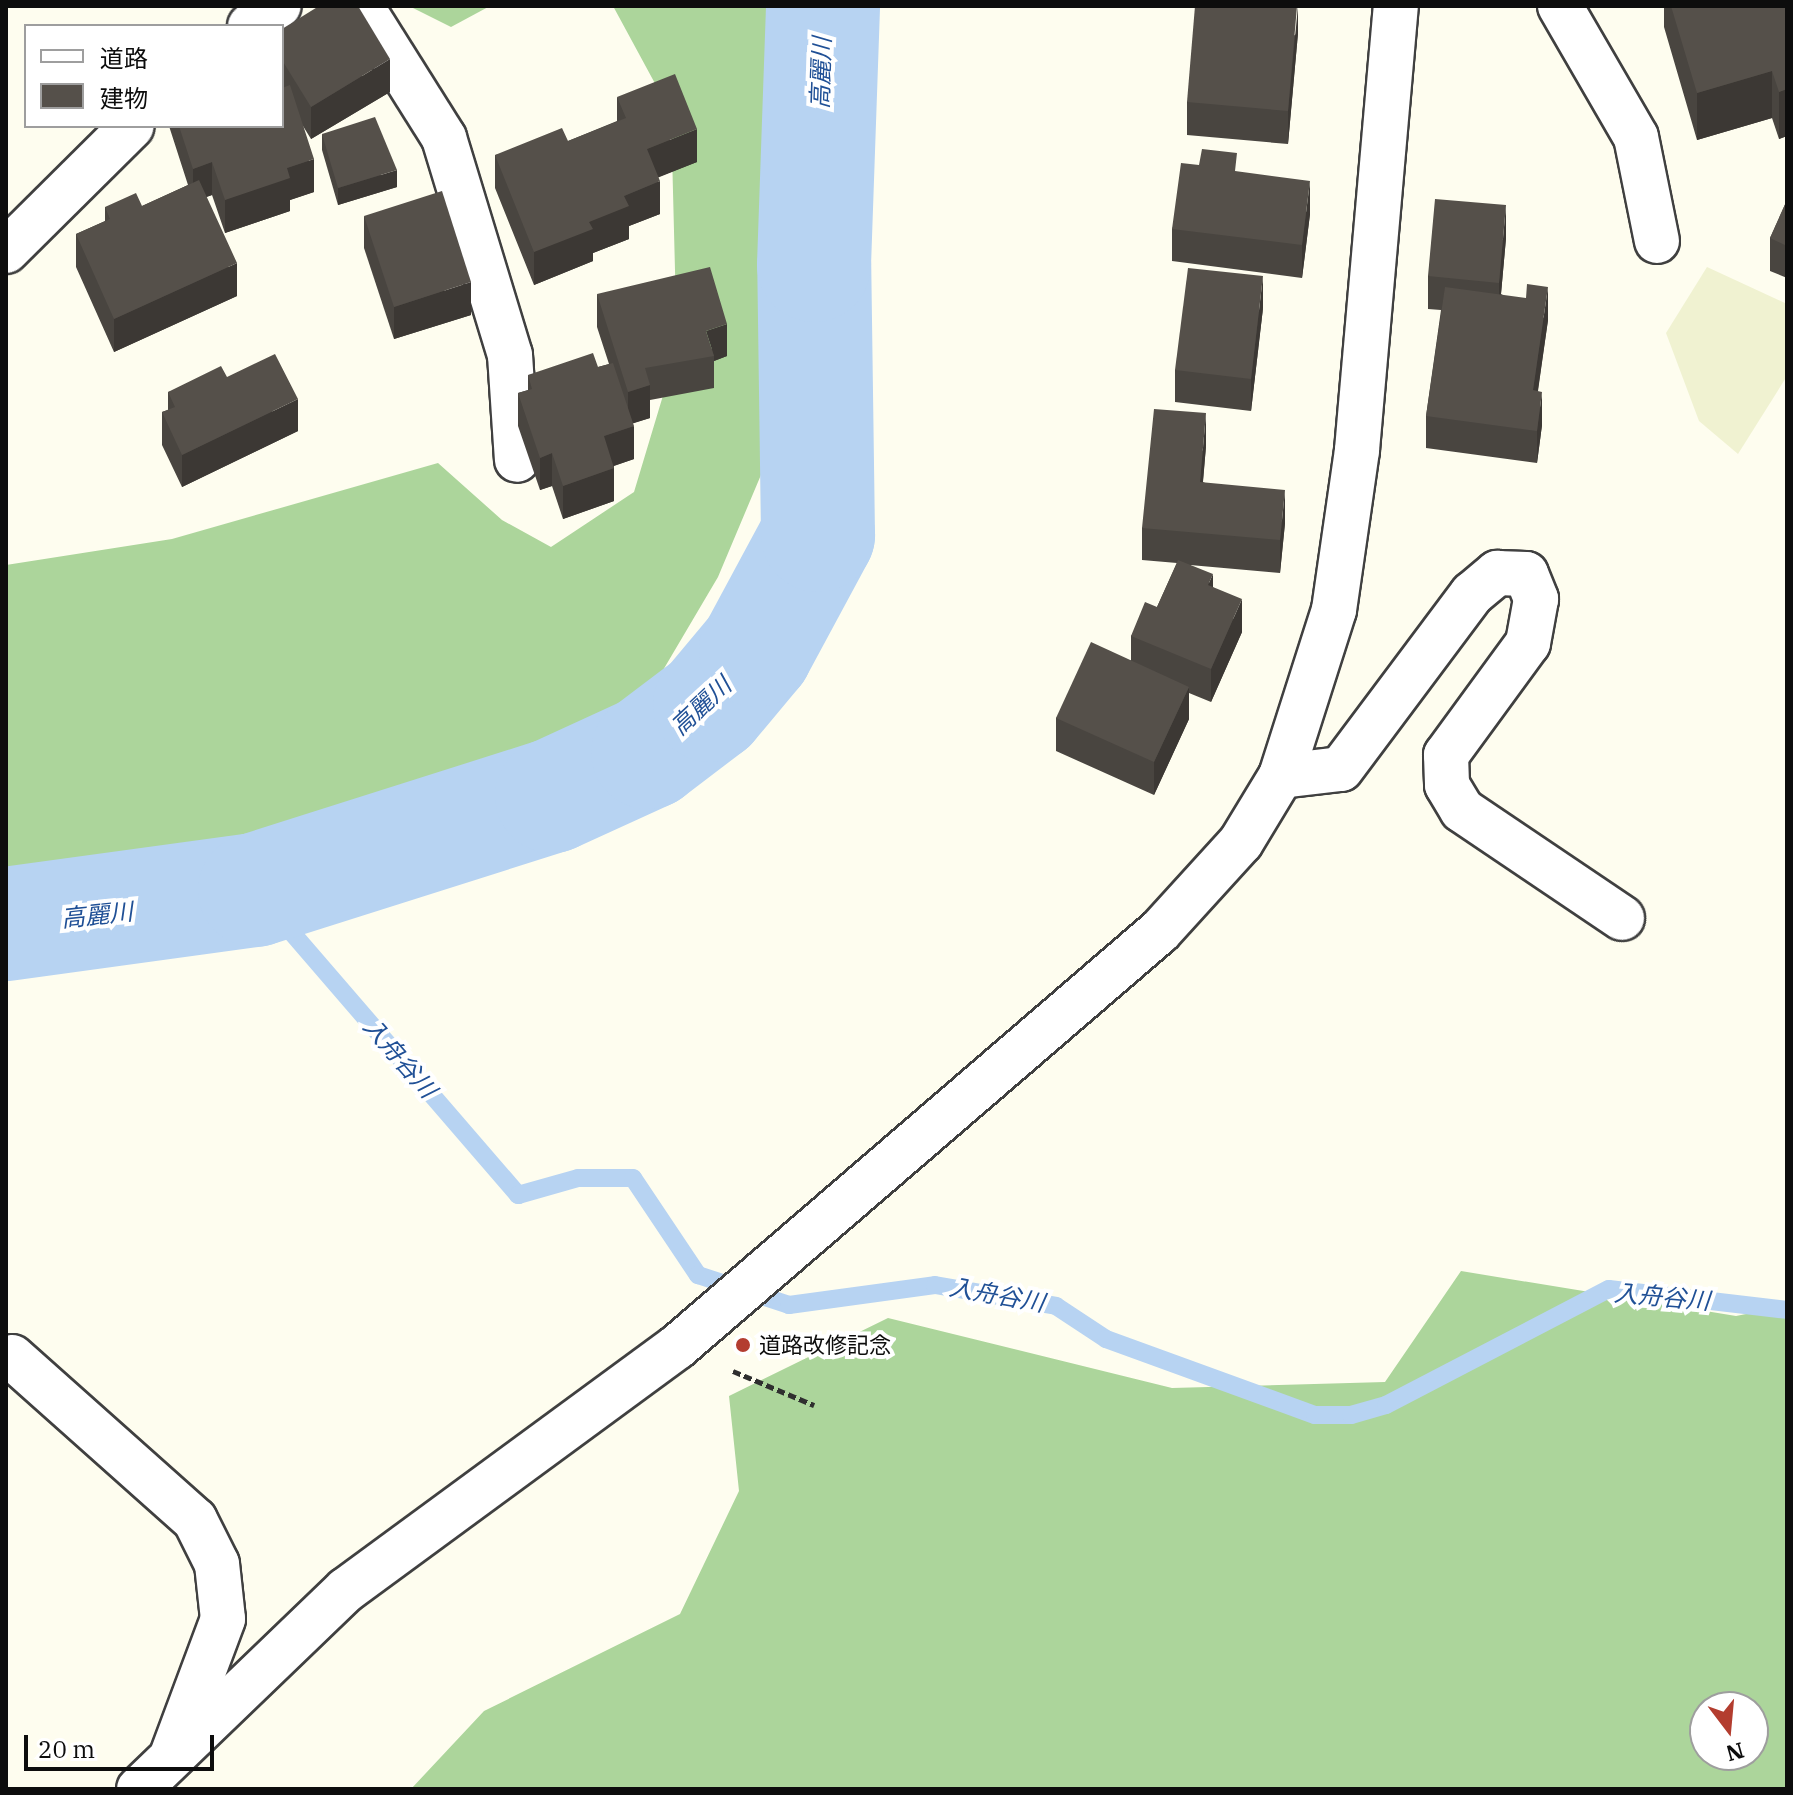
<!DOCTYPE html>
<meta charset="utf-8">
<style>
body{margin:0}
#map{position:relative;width:1793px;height:1795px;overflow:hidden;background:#fefdef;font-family:"IBM Plex Serif","Noto Sans JP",serif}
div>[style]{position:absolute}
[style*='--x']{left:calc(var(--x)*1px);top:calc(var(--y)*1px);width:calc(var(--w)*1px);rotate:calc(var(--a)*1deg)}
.farmland>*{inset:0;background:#f0f2d1}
.forest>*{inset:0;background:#acd59b}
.stream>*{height:18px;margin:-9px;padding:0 9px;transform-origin:9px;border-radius:9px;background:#b7d3f2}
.river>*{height:114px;margin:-57px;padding:0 57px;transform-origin:57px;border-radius:57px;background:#b7d3f2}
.path>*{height:5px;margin-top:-2.5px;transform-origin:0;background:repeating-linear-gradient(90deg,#2f2f2f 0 8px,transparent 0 12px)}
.roads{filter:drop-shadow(2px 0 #404040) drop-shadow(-2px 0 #404040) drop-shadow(0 2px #404040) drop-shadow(0 -2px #404040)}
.minor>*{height:44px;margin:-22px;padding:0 22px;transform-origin:22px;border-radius:22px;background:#fff}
.wall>*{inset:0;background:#494540}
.shaded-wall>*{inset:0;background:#3c3834}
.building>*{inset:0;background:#55504a}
.dots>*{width:22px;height:22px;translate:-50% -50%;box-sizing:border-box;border:4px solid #fff;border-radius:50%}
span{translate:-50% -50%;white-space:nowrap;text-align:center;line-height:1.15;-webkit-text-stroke:8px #fff;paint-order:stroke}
.poi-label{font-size:22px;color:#0d0d0d}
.left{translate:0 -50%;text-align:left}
.water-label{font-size:24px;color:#205096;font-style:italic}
.frame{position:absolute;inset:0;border:8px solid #0d0d0d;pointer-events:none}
.legend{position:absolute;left:24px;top:24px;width:260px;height:104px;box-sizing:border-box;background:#fff;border:2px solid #9e9e9e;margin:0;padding:10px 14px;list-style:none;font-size:24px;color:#0d0d0d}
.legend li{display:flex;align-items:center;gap:16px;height:40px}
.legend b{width:40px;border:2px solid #9e9e9e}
.north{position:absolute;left:1689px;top:1691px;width:80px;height:80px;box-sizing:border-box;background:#fff;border:2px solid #9e9e9e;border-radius:50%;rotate:164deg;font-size:22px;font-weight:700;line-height:32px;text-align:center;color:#0d0d0d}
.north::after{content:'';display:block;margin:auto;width:28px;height:36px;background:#b33d2f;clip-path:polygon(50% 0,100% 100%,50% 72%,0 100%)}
.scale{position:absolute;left:24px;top:1735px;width:190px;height:36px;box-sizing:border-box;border:4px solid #0d0d0d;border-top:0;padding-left:10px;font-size:24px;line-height:28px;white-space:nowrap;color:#0d0d0d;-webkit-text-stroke:6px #fff;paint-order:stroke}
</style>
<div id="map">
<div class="farmland">
<i style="clip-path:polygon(1707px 267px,1787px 304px,1787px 376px,1738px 454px,1699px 421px,1666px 333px)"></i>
</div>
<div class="forest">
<i style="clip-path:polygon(409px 6px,490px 6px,451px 27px)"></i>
<i style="clip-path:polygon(613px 6px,776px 6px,798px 239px,766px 463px,718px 577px,646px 699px,540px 760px,114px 882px,6px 891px,6px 565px,172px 539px,438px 463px,502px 520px,551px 547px,634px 492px,677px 349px,671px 113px)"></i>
<i style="clip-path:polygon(evenodd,1461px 1271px,1736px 1316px,1787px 1306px,1787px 1789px,411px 1789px,484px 1711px,680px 1614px,739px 1491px,729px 1396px,888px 1318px,1172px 1388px,1385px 1382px,1461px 1271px,1705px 1707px,1753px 1707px,1753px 1755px,1705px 1755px,1705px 1707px)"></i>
</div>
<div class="stream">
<i style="--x:255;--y:890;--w:403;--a:49.2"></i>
<i style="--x:518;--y:1195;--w:62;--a:-15.8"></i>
<i style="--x:578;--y:1178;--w:55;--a:0"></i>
<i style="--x:633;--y:1178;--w:117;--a:56.2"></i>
<i style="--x:698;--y:1275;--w:96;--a:18.2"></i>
<i style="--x:789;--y:1305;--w:147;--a:-7.8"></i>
<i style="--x:935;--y:1285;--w:123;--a:9.8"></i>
<i style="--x:1056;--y:1306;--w:60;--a:33.4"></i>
<i style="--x:1106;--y:1339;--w:222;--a:20"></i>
<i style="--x:1315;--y:1415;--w:36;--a:0"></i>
<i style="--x:1351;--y:1415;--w:36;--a:-16"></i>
<i style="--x:1386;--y:1405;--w:251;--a:-27.5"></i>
<i style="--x:1609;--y:1289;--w:179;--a:6.7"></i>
</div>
<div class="river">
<i style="--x:6;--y:924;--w:251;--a:-7.8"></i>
<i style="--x:255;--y:890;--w:312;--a:-17.6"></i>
<i style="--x:552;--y:796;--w:106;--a:-24.6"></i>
<i style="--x:648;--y:752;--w:78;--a:-37.2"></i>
<i style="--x:710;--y:705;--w:72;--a:-50.1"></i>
<i style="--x:756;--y:650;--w:131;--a:-61.7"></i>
<i style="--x:818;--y:535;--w:270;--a:-90.8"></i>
<i style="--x:814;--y:265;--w:259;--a:-88"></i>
</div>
<div class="path">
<i style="--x:733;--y:1371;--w:88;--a:22.8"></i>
</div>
<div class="roads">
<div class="minor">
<i style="--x:361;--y:6;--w:156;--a:57.8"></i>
<i style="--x:444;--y:138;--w:227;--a:73.1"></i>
<i style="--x:510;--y:355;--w:105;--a:86.2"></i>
<i style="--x:1560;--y:6;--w:151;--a:59.9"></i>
<i style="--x:1636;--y:137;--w:106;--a:78.6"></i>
<i style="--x:250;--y:26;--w:35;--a:-35"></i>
<i style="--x:6;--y:251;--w:177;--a:-44.8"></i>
<i style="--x:1281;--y:776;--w:60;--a:-6.7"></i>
<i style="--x:1341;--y:769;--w:219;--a:-53.2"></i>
<i style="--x:1472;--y:594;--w:33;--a:-40"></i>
<i style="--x:1497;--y:573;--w:29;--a:2"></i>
<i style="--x:1526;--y:574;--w:27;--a:68"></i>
<i style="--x:1536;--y:599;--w:45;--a:100.3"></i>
<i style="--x:1528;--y:643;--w:139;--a:126.2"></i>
<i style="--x:1446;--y:755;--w:30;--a:88"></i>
<i style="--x:1447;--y:785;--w:29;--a:59"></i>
<i style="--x:1462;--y:810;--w:193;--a:34"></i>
<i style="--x:12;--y:1357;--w:245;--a:41.7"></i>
<i style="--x:195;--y:1520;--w:49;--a:63.4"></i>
<i style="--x:217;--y:1564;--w:55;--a:83.8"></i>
<i style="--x:223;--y:1619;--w:143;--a:110.5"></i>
<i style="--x:139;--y:1789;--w:287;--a:-43.9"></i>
<i style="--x:346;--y:1590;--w:411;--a:-36.3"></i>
<i style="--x:677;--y:1347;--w:637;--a:-40.74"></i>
<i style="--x:1160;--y:931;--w:120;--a:-47.7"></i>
<i style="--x:1241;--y:842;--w:77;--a:-58.8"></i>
<i style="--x:1281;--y:776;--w:174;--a:-72.3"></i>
<i style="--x:1334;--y:610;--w:162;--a:-81.8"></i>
<i style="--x:1357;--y:450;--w:446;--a:-85"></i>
</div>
</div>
<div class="wall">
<i style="clip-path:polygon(1664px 6px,1787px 6px,1787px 136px,1779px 139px,1772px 118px,1697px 140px,1664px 27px)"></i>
<i style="clip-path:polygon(282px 29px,390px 92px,311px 139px,303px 126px,314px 192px,290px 200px,290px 211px,225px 233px,212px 195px,206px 197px,237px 296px,114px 352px,76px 267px,76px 234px,105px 221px,105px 207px,142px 206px,188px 185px,169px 126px,282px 126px)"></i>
<i style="clip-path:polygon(1298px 33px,1288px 144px,1187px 135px,1187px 102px)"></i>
<i style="clip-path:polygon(617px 97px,697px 162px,658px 177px,660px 214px,629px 226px,629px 239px,593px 253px,593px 261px,534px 285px,495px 188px,495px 155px,568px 141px,617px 121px)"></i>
<i style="clip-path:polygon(322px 134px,397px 187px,338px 205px,322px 150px)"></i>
<i style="clip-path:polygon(1199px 165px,1237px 172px,1310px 214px,1302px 278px,1172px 261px,1172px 229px)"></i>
<i style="clip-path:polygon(1787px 200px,1787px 278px,1770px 271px,1770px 238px)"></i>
<i style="clip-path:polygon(364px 216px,471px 315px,394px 339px,364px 248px)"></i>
<i style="clip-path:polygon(1506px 238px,1501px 294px,1548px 320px,1538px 391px,1542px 425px,1537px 463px,1426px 448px,1426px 416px,1441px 310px,1428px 309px,1428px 276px)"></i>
<i style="clip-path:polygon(597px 294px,727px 356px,714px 361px,714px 388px,650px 400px,650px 418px,633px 423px,634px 459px,614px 466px,614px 501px,563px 519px,552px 486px,540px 490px,518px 426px,518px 393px,528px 390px,528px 375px,598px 367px,609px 364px,597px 327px)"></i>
<i style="clip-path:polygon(1263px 308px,1251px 411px,1175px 402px,1175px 370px)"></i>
<i style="clip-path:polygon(227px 377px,298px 431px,182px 487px,162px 445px,162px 412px,168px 410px,168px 392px)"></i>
<i style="clip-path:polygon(1206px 446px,1203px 482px,1285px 523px,1280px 573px,1190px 565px,1213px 587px,1242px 632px,1211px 702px,1189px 693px,1189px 719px,1154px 795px,1056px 751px,1056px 718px,1131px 660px,1131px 636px,1157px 607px,1177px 563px,1142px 560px,1142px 528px)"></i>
</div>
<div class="shaded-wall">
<i style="clip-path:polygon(1298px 6px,1298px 33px,1288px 144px,1288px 111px)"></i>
<i style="clip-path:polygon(390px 59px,390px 92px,311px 139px,311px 107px)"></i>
<i style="clip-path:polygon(1772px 71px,1772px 118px,1697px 140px,1697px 93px)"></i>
<i style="clip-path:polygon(1787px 89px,1787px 136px,1779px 139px,1779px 92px)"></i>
<i style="clip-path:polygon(697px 129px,697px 162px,647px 182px,647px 149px)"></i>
<i style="clip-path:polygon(314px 159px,314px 192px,290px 200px,290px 211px,225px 233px,225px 200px,287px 168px)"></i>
<i style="clip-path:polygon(212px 162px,212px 195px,193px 202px,193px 169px)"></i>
<i style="clip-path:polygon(397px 170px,397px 187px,338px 205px,338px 188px)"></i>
<i style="clip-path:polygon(660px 181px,660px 214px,629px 226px,629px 239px,593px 253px,593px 261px,534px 285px,534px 252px,589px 222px,624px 196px)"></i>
<i style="clip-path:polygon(1310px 181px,1310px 214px,1302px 278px,1302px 245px)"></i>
<i style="clip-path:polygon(1506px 205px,1506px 238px,1499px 316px,1499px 283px)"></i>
<i style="clip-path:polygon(237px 263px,237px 296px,114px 352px,114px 319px)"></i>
<i style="clip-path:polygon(1263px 276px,1263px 308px,1251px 411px,1251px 379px)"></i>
<i style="clip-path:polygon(471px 282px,471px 315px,394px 339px,394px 307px)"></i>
<i style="clip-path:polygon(1548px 287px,1548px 320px,1533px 423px,1533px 390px)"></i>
<i style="clip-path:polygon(727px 324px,727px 356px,714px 361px,714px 356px,706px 331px)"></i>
<i style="clip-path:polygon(650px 385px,650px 418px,628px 425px,628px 392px)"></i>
<i style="clip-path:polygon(1542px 392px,1542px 425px,1537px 463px,1537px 431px)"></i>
<i style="clip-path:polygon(298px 399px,298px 431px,182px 487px,182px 455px)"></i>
<i style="clip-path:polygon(1206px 413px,1206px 446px,1200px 514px,1200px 482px)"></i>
<i style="clip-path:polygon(634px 426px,634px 459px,604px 469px,604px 436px)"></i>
<i style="clip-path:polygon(552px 453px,552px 486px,540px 490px,540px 458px)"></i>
<i style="clip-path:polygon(614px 468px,614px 501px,563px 519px,563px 486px)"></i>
<i style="clip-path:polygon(1285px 490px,1285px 523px,1280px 573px,1280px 540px)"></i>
<i style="clip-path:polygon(1213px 574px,1213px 607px,1208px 585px)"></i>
<i style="clip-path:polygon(1242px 599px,1242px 632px,1211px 702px,1211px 669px)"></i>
<i style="clip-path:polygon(1189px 687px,1189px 719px,1154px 795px,1154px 762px)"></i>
</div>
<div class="building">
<i style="clip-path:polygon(319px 6px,358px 6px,390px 59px,311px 107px,282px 60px,282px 29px)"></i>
<i style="clip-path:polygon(1195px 6px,1297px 6px,1288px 111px,1187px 102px)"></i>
<i style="clip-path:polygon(1671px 6px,1787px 6px,1787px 89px,1779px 92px,1772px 71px,1697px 93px)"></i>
<i style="clip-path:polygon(675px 74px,697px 129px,647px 149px,660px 181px,624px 196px,629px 206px,589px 222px,593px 229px,534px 252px,495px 155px,562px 128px,568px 141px,626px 118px,617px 97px)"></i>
<i style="clip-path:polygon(290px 85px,314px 159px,287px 168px,290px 178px,225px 200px,212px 162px,193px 169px,179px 126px,282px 126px,282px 88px)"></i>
<i style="clip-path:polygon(375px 117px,397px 170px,338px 188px,322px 134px)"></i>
<i style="clip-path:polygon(1202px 149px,1237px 153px,1235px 171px,1310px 181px,1302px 245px,1172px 229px,1181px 163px,1199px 165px)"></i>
<i style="clip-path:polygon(199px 180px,237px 263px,114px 319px,76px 234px,110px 219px,105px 207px,136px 193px,142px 206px)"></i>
<i style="clip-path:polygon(442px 191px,471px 282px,394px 307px,364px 216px)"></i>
<i style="clip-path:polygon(1435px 199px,1506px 205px,1499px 283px,1428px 276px)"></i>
<i style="clip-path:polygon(1787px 200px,1787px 246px,1770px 238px)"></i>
<i style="clip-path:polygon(710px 267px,727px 324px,706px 331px,714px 356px,645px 368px,650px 385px,628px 392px,597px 294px)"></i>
<i style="clip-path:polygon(1188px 268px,1263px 276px,1251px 379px,1175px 370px)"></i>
<i style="clip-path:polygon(1527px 284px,1548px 287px,1533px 390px,1542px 392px,1537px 431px,1426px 416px,1445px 287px,1526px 298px)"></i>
<i style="clip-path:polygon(593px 353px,598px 367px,613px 363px,634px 426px,604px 436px,614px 468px,563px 486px,552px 453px,540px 458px,518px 393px,532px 389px,528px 375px)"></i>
<i style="clip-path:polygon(275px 354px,298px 399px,182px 455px,162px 412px,175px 407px,168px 392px,221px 366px,227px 377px)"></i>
<i style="clip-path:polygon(1154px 409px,1206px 413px,1200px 482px,1285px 490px,1280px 540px,1142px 528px)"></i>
<i style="clip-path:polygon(1178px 560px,1213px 574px,1208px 585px,1242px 599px,1211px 669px,1131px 636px,1145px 602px,1157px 607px)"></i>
<i style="clip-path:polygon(1091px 642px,1189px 687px,1154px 762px,1056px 718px)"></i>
</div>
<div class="dots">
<i style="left:743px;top:1345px;background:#b33d2f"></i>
</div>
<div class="poi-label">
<span class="left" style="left:759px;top:1345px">道路改修記念</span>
</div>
<div class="water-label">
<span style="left:821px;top:73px;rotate:-88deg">高麗川</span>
<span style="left:701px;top:706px;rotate:-43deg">高麗川</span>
<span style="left:97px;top:915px;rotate:-6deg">高麗川</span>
<span style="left:400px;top:1058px;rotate:49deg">入舟谷川</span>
<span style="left:997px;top:1295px;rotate:10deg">入舟谷川</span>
<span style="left:1662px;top:1297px;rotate:5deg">入舟谷川</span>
</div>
<div class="frame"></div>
<ul class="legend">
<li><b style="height:10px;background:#fff"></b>道路</li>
<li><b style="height:22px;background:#55504a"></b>建物</li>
</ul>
<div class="north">N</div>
<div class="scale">20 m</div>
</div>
